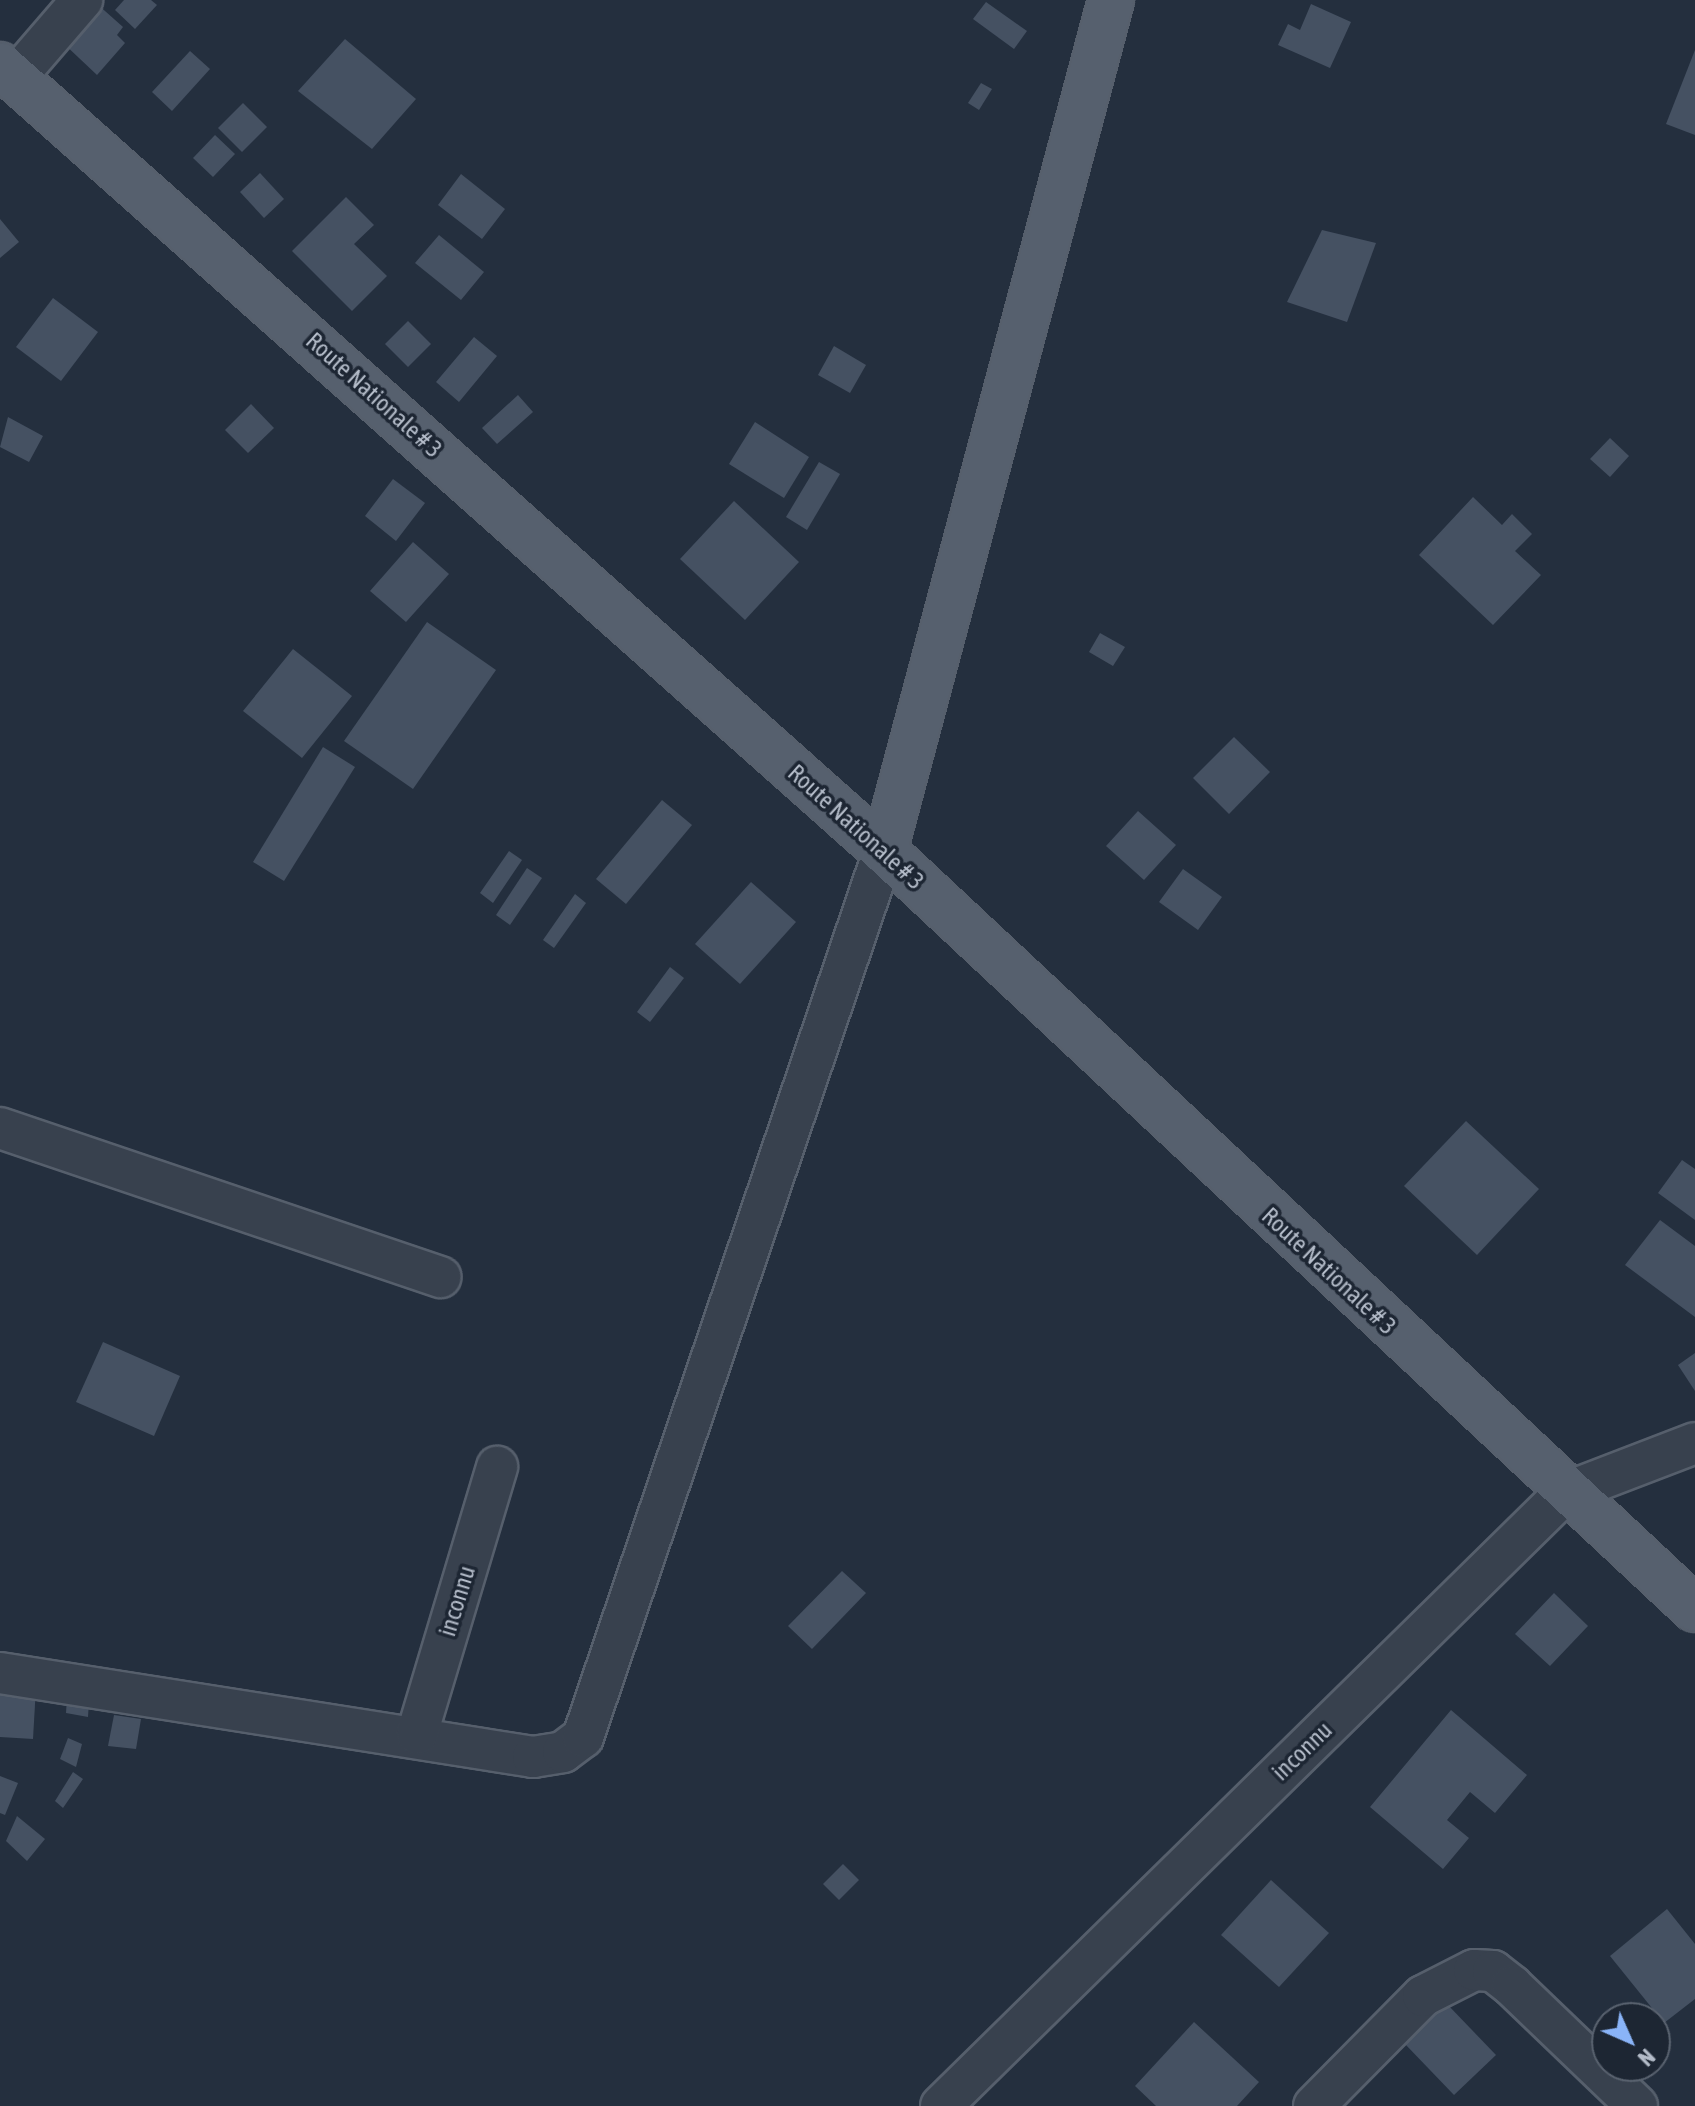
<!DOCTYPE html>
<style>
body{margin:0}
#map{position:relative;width:1695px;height:2106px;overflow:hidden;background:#242f3e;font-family:"Asap Condensed",sans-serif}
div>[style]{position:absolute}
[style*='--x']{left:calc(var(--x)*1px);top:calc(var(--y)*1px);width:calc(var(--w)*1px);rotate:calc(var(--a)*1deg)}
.building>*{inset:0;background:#455162}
.roads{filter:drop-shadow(2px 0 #565f6c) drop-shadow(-2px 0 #565f6c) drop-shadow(0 2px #565f6c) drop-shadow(0 -2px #565f6c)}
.minor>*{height:40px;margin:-20px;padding:0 20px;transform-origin:20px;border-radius:20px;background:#38414e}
.major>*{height:44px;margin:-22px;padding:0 22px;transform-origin:22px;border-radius:22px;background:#56606e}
span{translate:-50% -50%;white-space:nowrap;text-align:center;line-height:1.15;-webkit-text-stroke:7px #1d2633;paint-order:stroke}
.street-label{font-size:24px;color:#b4bcc9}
.north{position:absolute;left:1591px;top:2002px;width:80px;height:80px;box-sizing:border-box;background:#1d2633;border:2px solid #59626f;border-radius:50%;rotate:135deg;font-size:22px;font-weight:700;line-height:32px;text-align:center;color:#b4bcc9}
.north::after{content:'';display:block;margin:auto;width:28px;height:36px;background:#8ab4f8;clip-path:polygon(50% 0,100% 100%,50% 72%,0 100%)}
</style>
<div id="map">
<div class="building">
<i style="clip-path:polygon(124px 0,151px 0,157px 5px,135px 29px,115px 10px)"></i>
<i style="clip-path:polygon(986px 2px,1027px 31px,1014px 49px,973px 19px)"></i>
<i style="clip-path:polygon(96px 3px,123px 27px,117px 35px,125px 43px,97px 75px,61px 41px)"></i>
<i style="clip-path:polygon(1311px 4px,1351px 22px,1330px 68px,1278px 45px,1288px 24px,1300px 30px)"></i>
<i style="clip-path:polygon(345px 39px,416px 99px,372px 149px,298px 91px)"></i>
<i style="clip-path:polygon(1695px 50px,1695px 135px,1666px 124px)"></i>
<i style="clip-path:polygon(190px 51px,210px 69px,172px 111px,152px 92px)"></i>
<i style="clip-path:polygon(981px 83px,992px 89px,979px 110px,968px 103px)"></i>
<i style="clip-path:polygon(243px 103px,267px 127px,242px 152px,218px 128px)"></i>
<i style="clip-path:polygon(215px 135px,235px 154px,213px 177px,193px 158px)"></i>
<i style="clip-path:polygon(260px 173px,284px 199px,264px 218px,240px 192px)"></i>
<i style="clip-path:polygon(461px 174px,505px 209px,482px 239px,438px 205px)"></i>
<i style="clip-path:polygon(346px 197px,374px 225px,354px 244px,387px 276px,352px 311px,292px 251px)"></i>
<i style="clip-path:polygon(0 219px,19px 242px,0 258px)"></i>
<i style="clip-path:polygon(1322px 230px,1376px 243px,1347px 322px,1287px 302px)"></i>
<i style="clip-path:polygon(439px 235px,484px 272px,461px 300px,415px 263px)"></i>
<i style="clip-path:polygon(53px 298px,98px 332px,61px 381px,16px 347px)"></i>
<i style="clip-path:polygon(408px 321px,431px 344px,408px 367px,385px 344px)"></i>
<i style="clip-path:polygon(474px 337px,497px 356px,459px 402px,436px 382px)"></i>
<i style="clip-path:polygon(834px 346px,866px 365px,850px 393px,818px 375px)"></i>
<i style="clip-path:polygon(518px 395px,533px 412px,497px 444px,482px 428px)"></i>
<i style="clip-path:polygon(251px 404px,274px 428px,248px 453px,225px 430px)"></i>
<i style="clip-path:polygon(8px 417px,43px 436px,29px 462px,0 447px)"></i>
<i style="clip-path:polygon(755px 422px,809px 457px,784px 498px,729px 464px)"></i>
<i style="clip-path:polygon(1610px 438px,1629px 456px,1610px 477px,1590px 459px)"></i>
<i style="clip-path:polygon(819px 462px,840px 474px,807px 530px,786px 517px)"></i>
<i style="clip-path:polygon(393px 479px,425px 503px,396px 541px,365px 516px)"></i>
<i style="clip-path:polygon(1473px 497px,1502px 525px,1512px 514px,1532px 534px,1515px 551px,1541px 575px,1493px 625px,1419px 555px)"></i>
<i style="clip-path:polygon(734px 501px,799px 562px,745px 620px,680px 559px)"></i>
<i style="clip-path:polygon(413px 542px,449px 574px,406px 622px,370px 591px)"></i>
<i style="clip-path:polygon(427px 622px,496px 670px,413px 789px,344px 741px)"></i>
<i style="clip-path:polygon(1100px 633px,1125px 647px,1113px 666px,1089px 652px)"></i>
<i style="clip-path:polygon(293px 649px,352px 696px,302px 758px,243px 711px)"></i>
<i style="clip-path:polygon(1234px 737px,1270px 772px,1229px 814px,1193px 778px)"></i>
<i style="clip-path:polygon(323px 747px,355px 767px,284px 881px,253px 862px)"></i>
<i style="clip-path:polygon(662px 800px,692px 825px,626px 904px,596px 879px)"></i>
<i style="clip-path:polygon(1138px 811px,1176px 845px,1144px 880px,1106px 846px)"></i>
<i style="clip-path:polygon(509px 851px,522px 860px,493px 903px,480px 893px)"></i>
<i style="clip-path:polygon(527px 868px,542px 878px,510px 925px,496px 915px)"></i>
<i style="clip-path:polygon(1183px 869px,1222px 897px,1198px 930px,1159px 902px)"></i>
<i style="clip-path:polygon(751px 882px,796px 922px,740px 984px,695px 944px)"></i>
<i style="clip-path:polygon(575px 894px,586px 903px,554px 948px,543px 940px)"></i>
<i style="clip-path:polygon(670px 967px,684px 978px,650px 1022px,637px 1012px)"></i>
<i style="clip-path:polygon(1466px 1121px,1539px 1189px,1477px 1255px,1404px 1186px)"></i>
<i style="clip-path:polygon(1682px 1160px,1695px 1169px,1695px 1220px,1658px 1193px)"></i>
<i style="clip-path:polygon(1660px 1220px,1695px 1246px,1695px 1317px,1625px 1265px)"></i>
<i style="clip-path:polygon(103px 1342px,180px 1376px,154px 1436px,76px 1402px)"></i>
<i style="clip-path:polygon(1695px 1353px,1695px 1391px,1678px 1365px)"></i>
<i style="clip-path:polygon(842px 1571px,866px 1593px,812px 1649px,788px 1626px)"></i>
<i style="clip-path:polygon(1554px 1593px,1588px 1626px,1550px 1666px,1515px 1634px)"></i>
<i style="clip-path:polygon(0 1685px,36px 1687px,33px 1739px,0 1737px)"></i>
<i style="clip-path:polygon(67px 1697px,89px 1702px,88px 1717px,66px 1713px)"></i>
<i style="clip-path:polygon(1451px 1710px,1527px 1775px,1495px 1813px,1470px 1792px,1447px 1820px,1469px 1838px,1443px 1869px,1370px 1807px)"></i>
<i style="clip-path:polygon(114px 1715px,141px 1719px,136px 1749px,108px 1746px)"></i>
<i style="clip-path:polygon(68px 1738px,82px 1744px,76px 1767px,60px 1759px)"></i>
<i style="clip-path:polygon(73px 1772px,83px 1779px,63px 1808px,55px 1801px)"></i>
<i style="clip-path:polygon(0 1776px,18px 1783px,5px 1815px,0 1813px)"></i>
<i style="clip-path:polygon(17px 1816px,45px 1839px,27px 1861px,6px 1841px)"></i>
<i style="clip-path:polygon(843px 1864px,859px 1880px,839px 1900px,823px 1884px)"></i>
<i style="clip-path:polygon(1271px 1880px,1329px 1933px,1279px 1987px,1221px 1935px)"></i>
<i style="clip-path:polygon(1667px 1909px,1695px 1944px,1695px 1999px,1664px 2023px,1610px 1956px)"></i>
<i style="clip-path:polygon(1447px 2004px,1496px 2055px,1454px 2095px,1405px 2044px)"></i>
<i style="clip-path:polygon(1194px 2022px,1259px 2082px,1237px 2106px,1156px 2106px,1135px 2086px)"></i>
</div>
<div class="roads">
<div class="minor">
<i style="--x:15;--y:78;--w:103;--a:-49.3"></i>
<i style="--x:0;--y:1128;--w:465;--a:18.7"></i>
<i style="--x:0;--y:1673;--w:540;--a:8.96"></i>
<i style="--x:533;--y:1757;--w:30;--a:-9"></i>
<i style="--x:563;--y:1752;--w:25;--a:-37"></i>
<i style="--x:583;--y:1737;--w:936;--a:-71.24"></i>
<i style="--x:417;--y:1734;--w:279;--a:-73.3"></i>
<i style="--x:941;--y:2106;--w:875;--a:-44.49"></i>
<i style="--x:1565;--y:1493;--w:139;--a:-21"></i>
<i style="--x:1314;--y:2106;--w:155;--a:-45.3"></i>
<i style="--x:1423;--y:1996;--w:57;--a:-27"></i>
<i style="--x:1474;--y:1970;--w:19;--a:3"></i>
<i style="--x:1493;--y:1971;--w:24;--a:38"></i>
<i style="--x:1512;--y:1986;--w:173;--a:43.8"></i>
</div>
<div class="major">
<i style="--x:0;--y:65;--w:1183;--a:41.64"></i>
<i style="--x:884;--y:851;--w:1110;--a:43.07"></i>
<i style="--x:884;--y:851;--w:881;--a:-75.06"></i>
</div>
</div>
<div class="street-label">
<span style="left:374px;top:395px;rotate:42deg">Route Nationale # 3</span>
<span style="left:856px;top:827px;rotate:42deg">Route Nationale # 3</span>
<span style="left:1329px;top:1271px;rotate:43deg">Route Nationale # 3</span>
<span style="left:457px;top:1601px;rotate:-73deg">inconnu</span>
<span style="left:1302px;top:1751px;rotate:-44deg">inconnu</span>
</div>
<div class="north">N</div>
</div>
